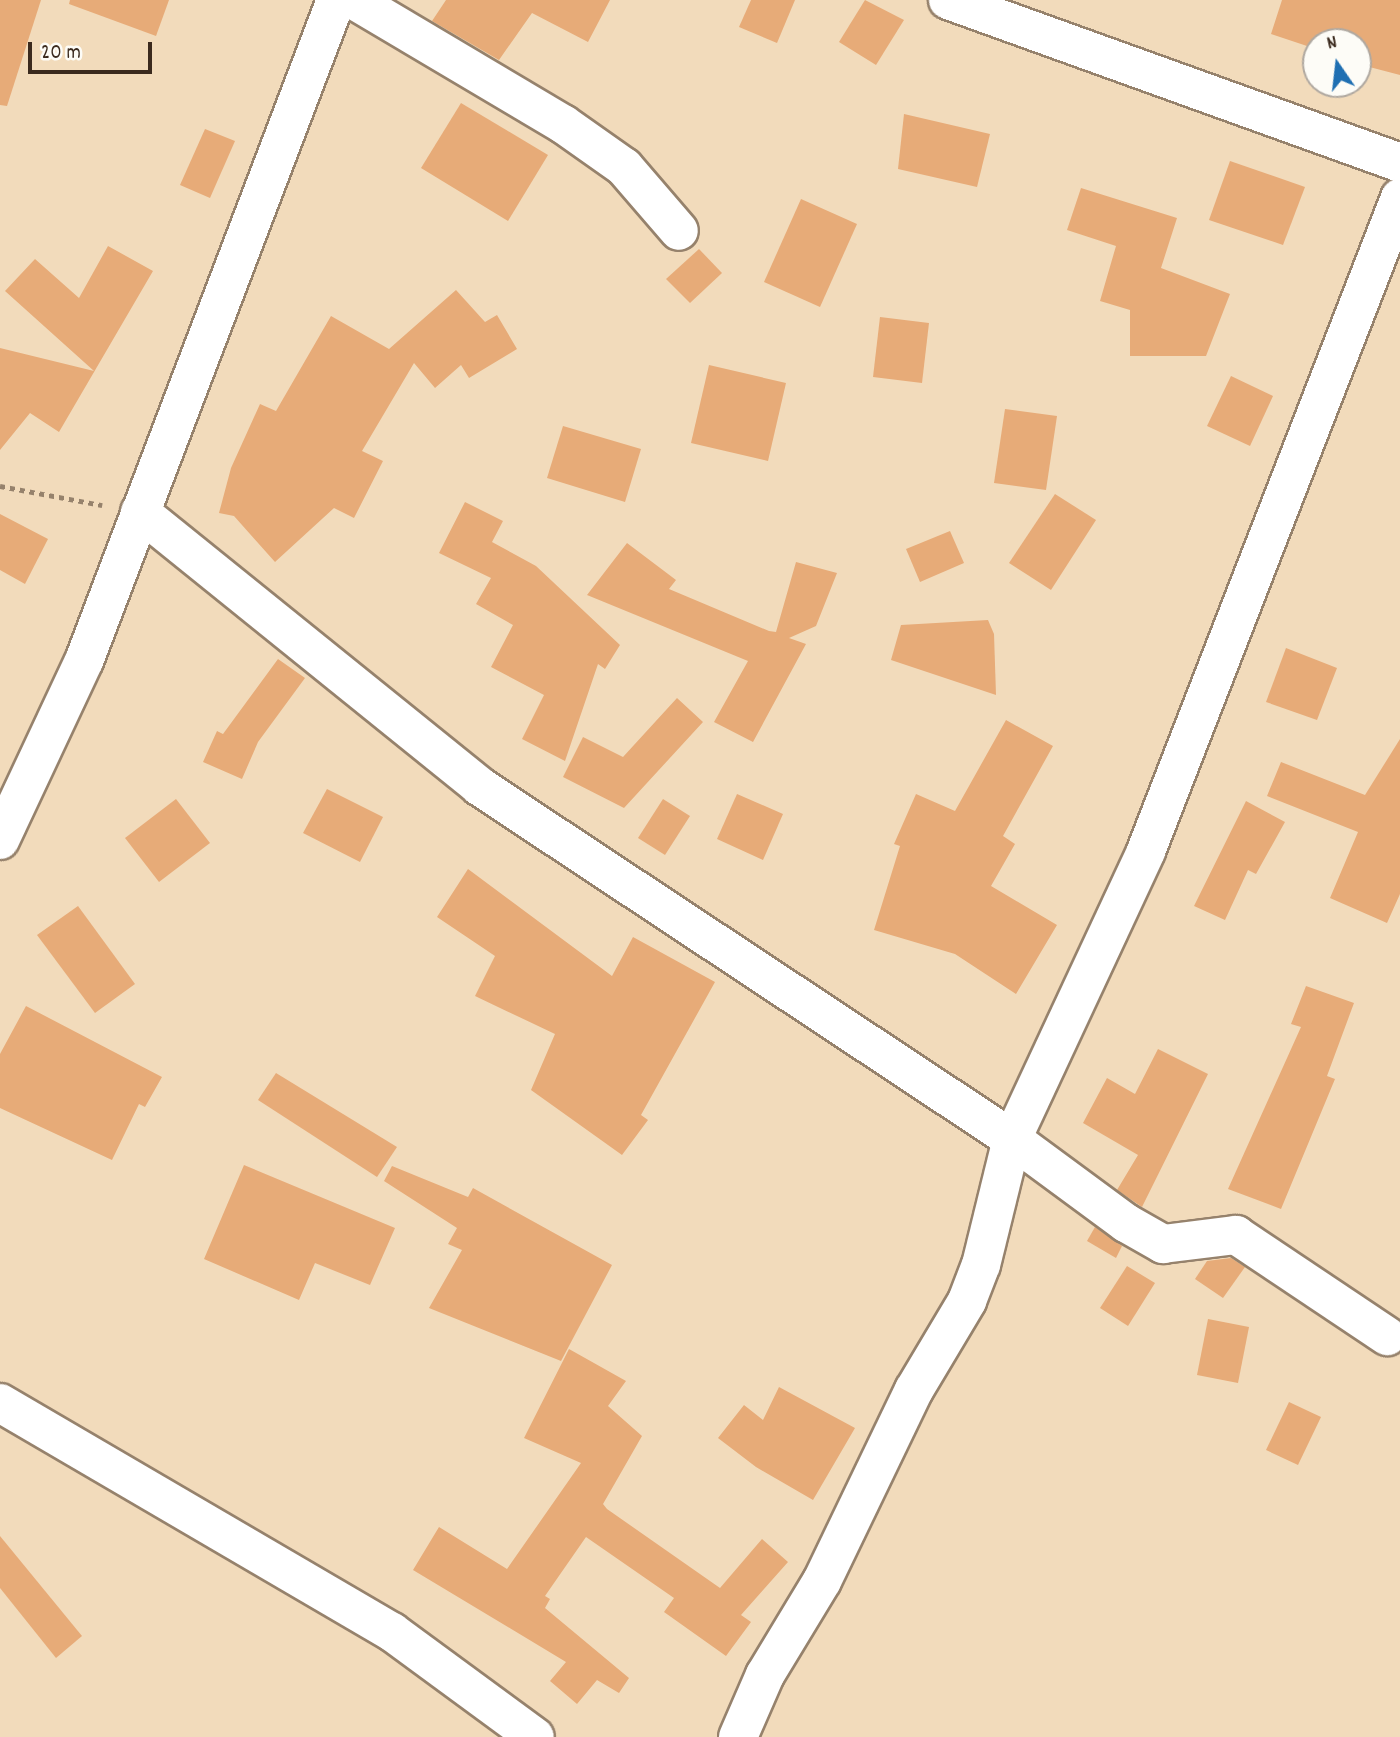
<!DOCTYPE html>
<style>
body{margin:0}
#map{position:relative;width:1400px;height:1737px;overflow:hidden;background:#f2dbbb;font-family:Dekko,sans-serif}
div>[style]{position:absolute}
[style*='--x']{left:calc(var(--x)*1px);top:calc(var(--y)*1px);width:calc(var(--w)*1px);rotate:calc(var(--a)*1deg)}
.building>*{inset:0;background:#e7ab78}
.path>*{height:4.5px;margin-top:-2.25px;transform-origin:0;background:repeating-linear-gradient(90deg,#96826c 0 5px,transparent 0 10px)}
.roads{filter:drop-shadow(2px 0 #96826c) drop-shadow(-2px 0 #96826c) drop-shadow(0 2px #96826c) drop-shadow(0 -2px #96826c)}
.minor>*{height:38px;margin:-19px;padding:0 19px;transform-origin:19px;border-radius:19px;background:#fff}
.tertiary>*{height:38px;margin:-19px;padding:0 19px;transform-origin:19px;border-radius:19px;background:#fff}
span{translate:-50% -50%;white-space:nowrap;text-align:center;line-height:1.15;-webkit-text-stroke:7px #fdfcf7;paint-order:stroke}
.north{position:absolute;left:1302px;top:28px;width:70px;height:70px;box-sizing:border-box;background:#fdfcf7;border:2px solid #afa8a0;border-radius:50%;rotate:346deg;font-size:19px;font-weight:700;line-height:28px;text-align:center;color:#3b2a1e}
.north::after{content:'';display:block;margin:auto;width:24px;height:32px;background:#1f6fb2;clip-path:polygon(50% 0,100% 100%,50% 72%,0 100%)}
.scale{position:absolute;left:28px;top:42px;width:124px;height:32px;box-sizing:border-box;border:4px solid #3b2a1e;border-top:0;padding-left:9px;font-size:21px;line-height:24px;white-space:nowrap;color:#3b2a1e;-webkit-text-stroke:5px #fdfcf7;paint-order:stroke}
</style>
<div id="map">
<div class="building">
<i style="clip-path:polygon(0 0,41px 0,7px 106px,0 105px)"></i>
<i style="clip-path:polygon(70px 0,169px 0,156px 36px,69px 4px)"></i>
<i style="clip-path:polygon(446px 0,610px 0,588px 42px,532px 13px,499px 60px,432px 21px)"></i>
<i style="clip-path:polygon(751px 0,795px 0,777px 43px,739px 27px)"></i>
<i style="clip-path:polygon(865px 0,904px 20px,876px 65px,839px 42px)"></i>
<i style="clip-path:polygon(1282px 0,1400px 0,1400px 75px,1358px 64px,1358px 42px,1316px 42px,1316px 49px,1271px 34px)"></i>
<i style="clip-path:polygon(461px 103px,548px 155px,508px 221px,421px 168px)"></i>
<i style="clip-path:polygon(904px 114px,990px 134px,977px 187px,898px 169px)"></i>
<i style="clip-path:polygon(205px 129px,235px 141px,210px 198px,180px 185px)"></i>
<i style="clip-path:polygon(1230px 161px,1305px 187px,1283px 245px,1209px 220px)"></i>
<i style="clip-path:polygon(1081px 188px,1177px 218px,1161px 268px,1230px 294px,1206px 356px,1130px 356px,1130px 310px,1100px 301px,1116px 246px,1067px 230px)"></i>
<i style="clip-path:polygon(801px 199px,857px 224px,820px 307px,764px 282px)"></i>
<i style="clip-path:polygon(108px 246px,153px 271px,59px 432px,30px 413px,0 450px,0 348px,94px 371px,5px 291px,35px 259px,79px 298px)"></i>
<i style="clip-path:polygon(699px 249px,722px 273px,690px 303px,666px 279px)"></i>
<i style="clip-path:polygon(456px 290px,485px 322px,497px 315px,517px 349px,469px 378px,461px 365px,435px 388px,414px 363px,362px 451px,383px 461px,354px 518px,334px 508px,275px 562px,234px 516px,219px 513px,231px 468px,260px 404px,276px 411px,331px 316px,389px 349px)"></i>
<i style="clip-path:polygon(880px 317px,929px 323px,922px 383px,873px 377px)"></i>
<i style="clip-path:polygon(709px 365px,786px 383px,768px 461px,691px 443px)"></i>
<i style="clip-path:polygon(1231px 376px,1273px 396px,1250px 446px,1207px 426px)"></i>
<i style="clip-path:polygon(1005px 409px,1057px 416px,1046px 490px,994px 483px)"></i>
<i style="clip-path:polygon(563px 426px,641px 449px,625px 502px,547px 478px)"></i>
<i style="clip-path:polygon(1055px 494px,1096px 520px,1051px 590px,1009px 563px)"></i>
<i style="clip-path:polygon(465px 502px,503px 521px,492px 542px,536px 566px,620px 645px,605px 669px,598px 664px,565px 761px,522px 739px,544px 695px,491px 667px,513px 625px,476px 604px,491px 578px,439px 553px)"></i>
<i style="clip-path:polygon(0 514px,48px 539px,25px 584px,0 570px)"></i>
<i style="clip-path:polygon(950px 531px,964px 563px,920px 582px,906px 549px)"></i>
<i style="clip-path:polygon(627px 543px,676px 580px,669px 589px,769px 631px,776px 632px,796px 562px,837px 573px,816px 626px,789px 638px,806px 644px,753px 742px,714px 722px,748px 661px,587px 595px)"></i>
<i style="clip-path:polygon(988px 620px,994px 634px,996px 695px,891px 660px,901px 625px)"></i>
<i style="clip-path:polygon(1286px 648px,1337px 668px,1317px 720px,1266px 702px)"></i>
<i style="clip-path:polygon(278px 659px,305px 678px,258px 742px,242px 779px,203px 762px,217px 731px,223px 734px)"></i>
<i style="clip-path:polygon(677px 698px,703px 722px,624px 808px,563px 777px,583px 737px,623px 757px)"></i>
<i style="clip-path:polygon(1006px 720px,1053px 746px,1003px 836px,1015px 844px,991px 886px,1057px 925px,1016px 994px,955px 954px,874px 930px,900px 846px,894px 844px,916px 794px,955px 811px)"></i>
<i style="clip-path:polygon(1400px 739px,1400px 894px,1387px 923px,1330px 898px,1358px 832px,1267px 796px,1281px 762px,1365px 795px)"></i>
<i style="clip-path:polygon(327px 789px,383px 817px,360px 862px,303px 833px)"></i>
<i style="clip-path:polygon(737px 794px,783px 814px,763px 860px,717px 839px)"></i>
<i style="clip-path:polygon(176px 799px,210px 843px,159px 882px,125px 838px)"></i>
<i style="clip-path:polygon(663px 799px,690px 816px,665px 855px,638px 838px)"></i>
<i style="clip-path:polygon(1246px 801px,1285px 822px,1256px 874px,1248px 870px,1225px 920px,1194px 906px)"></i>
<i style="clip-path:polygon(468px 869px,612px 976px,633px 937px,715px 982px,641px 1115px,648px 1120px,622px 1155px,531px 1090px,555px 1034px,475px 996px,495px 956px,437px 917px)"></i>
<i style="clip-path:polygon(78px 906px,135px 984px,95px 1013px,37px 935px)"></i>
<i style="clip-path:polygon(1306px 986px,1354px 1003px,1327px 1076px,1335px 1079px,1281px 1209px,1228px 1189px,1301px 1027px,1291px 1024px)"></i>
<i style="clip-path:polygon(26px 1006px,162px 1077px,145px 1107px,139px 1104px,112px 1160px,0 1108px,0 1054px)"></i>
<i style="clip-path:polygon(1158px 1049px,1208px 1074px,1142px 1207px,1117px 1190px,1138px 1155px,1083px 1123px,1107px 1078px,1135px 1094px)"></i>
<i style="clip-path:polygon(276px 1073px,397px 1147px,377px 1177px,258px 1100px)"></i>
<i style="clip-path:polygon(244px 1165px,395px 1228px,370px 1285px,315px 1263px,299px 1300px,204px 1259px)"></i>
<i style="clip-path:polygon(392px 1166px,468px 1197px,473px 1188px,612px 1265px,561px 1361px,429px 1308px,462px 1250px,448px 1244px,457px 1228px,384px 1181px)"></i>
<i style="clip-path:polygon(1095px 1227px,1122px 1246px,1116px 1258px,1087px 1241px)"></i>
<i style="clip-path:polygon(1231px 1258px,1245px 1267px,1223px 1298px,1195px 1279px,1207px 1261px)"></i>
<i style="clip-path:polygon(1127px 1266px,1155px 1283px,1128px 1326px,1100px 1308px)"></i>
<i style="clip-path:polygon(1208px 1319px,1249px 1327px,1238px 1383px,1197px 1375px)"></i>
<i style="clip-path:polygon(569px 1349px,626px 1381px,608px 1406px,642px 1436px,603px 1504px,607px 1509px,720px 1588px,762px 1539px,788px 1562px,741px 1615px,751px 1622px,726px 1656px,664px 1612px,674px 1598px,586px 1537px,545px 1596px,550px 1599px,545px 1608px,629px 1678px,619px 1693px,597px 1680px,577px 1704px,550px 1681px,566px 1662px,413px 1570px,439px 1527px,507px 1569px,581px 1463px,524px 1438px)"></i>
<i style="clip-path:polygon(779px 1387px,855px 1428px,813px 1500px,756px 1467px,718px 1438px,744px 1405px,763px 1420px)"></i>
<i style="clip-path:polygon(1289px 1402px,1321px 1417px,1298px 1465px,1266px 1450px)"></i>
<i style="clip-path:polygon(0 1536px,82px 1636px,56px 1658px,0 1588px)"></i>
</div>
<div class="path">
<i style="--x:0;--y:486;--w:104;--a:10.6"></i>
</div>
<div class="roads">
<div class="minor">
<i style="--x:354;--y:0;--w:243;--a:30.7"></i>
<i style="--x:563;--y:124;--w:75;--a:35.2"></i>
<i style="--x:624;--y:167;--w:84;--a:49.3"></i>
<i style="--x:948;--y:0;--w:480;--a:19.8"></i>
<i style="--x:140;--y:512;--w:436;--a:38.9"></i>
<i style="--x:479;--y:786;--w:639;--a:33.52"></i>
<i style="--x:1012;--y:1139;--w:142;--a:36.4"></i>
<i style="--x:1126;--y:1223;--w:43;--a:29.6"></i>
<i style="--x:1163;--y:1244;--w:74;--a:-7"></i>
<i style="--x:1236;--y:1235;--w:182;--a:33.8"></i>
<i style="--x:0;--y:1403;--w:454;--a:30.3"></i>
<i style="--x:392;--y:1632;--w:177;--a:36.3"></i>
<i style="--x:738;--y:1737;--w:68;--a:-66.5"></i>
<i style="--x:765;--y:1675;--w:110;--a:-58.8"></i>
<i style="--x:822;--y:1581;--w:212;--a:-64.3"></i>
<i style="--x:914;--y:1390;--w:104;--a:-59.2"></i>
<i style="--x:967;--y:1301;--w:39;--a:-69"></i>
<i style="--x:981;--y:1265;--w:130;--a:-76.2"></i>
<i style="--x:1012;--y:1139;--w:318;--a:-65"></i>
<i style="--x:1146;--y:851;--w:701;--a:-68.75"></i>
</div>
<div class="tertiary">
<i style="--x:0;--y:840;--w:198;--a:-64.9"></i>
<i style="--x:84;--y:661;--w:707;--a:-69.13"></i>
</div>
</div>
<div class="north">N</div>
<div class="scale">20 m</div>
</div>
